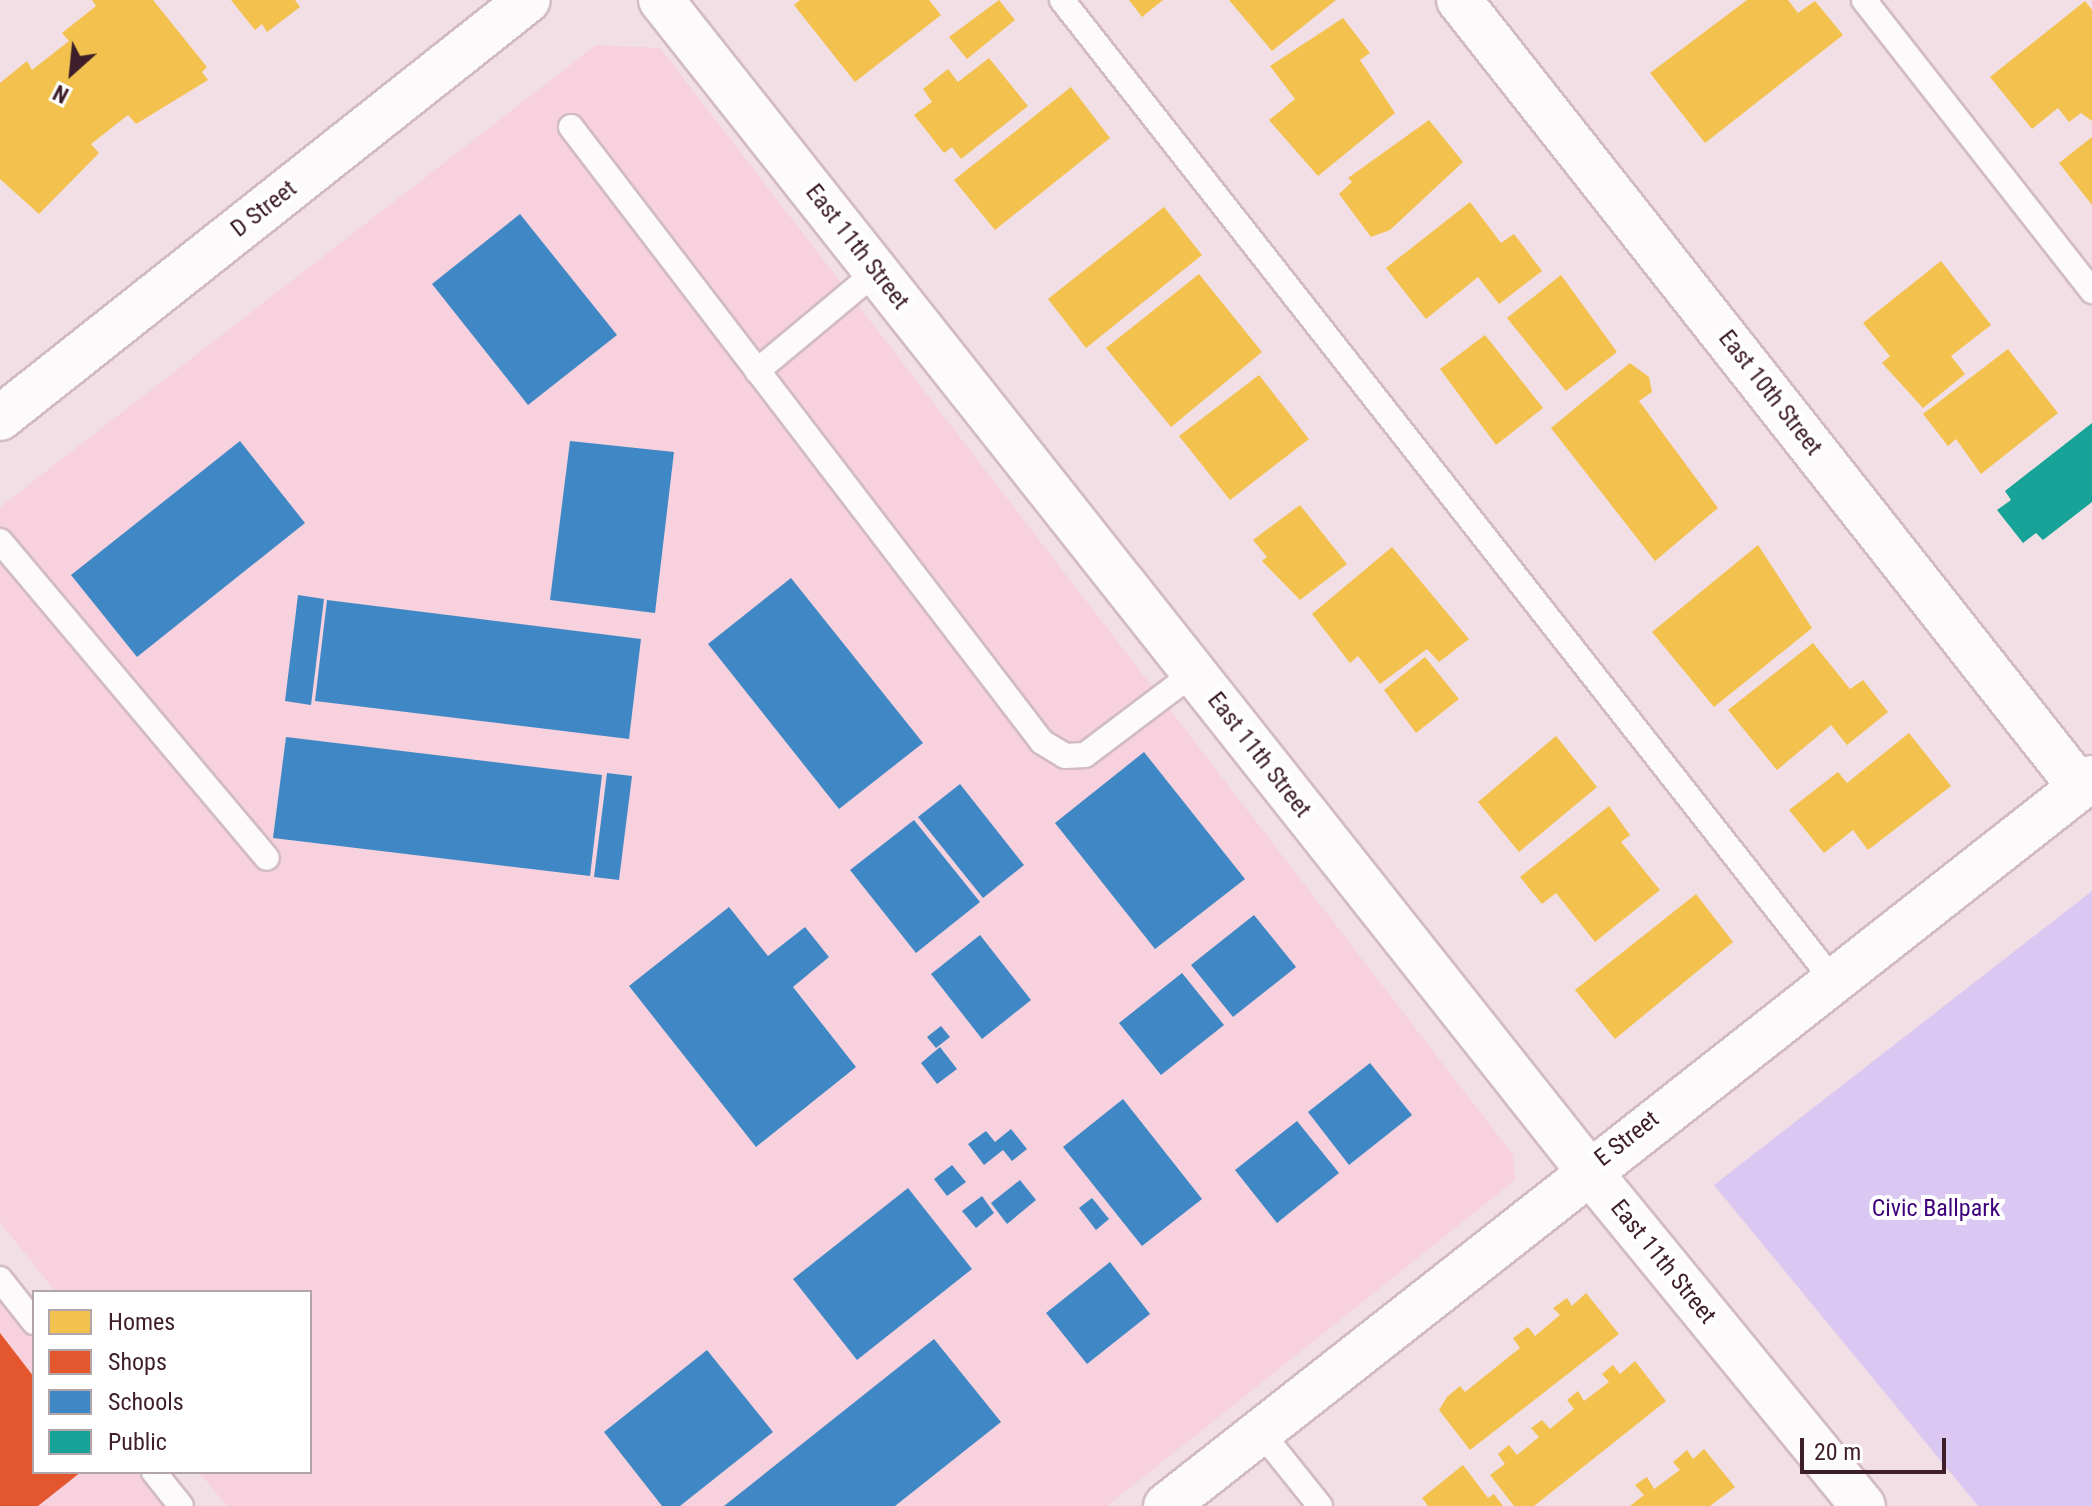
<!DOCTYPE html>
<style>
body{margin:0}
#map{position:relative;width:2092px;height:1506px;overflow:hidden;background:#f1dfe5;font-family:"Roboto Condensed",sans-serif}
div>[style]{position:absolute}
[style*='--x']{left:calc(var(--x)*1px);top:calc(var(--y)*1px);width:calc(var(--w)*1px);rotate:calc(var(--a)*1deg)}
.built>*{inset:0;background:#f7d1dd}
.green>*{inset:0;background:#dbc8f2}
.homes>*{inset:0;background:#f2c14e}
.shops>*{inset:0;background:#e4572e}
.schools>*{inset:0;background:#3f88c5}
.public>*{inset:0;background:#17a398}
.roads{filter:drop-shadow(2px 0 #d2bbc3) drop-shadow(-2px 0 #d2bbc3) drop-shadow(0 2px #d2bbc3) drop-shadow(0 -2px #d2bbc3)}
.service>*{height:24px;margin:-12px;padding:0 12px;transform-origin:12px;border-radius:12px;background:#fdfafb}
.minor>*{height:44px;margin:-22px;padding:0 22px;transform-origin:22px;border-radius:22px;background:#fdfafb}
span{translate:-50% -50%;white-space:nowrap;text-align:center;line-height:1.15;-webkit-text-stroke:8px #fff;paint-order:stroke}
.street-label{font-size:24px;color:#3d1e2a}
.park-label{font-size:24px;color:#3d0079}
.legend{position:absolute;left:32px;top:1290px;width:280px;height:184px;box-sizing:border-box;background:#fff;border:2px solid #b1a5aa;margin:0;padding:10px 14px;list-style:none;font-size:24px;color:#3d1e2a}
.legend li{display:flex;align-items:center;gap:16px;height:40px}
.legend b{width:40px;border:2px solid #b1a5aa}
.north{position:absolute;left:32px;top:32px;width:80px;height:80px;-webkit-text-stroke:6px #fff;paint-order:stroke;rotate:207deg;font-size:22px;font-weight:700;line-height:32px;text-align:center;color:#3d1e2a}
.north::after{content:'';display:block;margin:auto;width:28px;height:36px;background:#3d1e2a;clip-path:polygon(50% 0,100% 100%,50% 72%,0 100%)}
.scale{position:absolute;left:1800px;top:1438px;width:146px;height:36px;box-sizing:border-box;border:4px solid #3d1e2a;border-top:0;padding-left:10px;font-size:24px;line-height:28px;white-space:nowrap;color:#3d1e2a;-webkit-text-stroke:6px #fff;paint-order:stroke}
</style>
<div id="map">
<div class="built">
<i style="clip-path:polygon(596px 45px,660px 48px,1513px 1155px,1515px 1180px,1107px 1506px,227px 1506px,199px 1472px,310px 1472px,310px 1292px,56px 1292px,0 1222px,0 507px)"></i>
<i style="clip-path:polygon(0 1288px,34px 1332px,34px 1472px,142px 1472px,168px 1506px,0 1506px)"></i>
</div>
<div class="green">
<i style="clip-path:polygon(2092px 891px,2092px 1506px,1978px 1506px,1714px 1185px)"></i>
</div>
<div class="homes">
<i style="clip-path:polygon(92px 0,153px 0,207px 67px,202px 72px,208px 80px,136px 124px,128px 115px,91px 144px,99px 153px,39px 214px,0 179px,0 83px,27px 61px,32px 70px,69px 41px,62px 33px,96px 6px)"></i>
<i style="clip-path:polygon(231px 0,295px 0,300px 7px,267px 32px,262px 24px,255px 30px)"></i>
<i style="clip-path:polygon(800px 0,929px 0,941px 15px,855px 82px,794px 5px)"></i>
<i style="clip-path:polygon(999px 0,1015px 20px,967px 59px,949px 37px)"></i>
<i style="clip-path:polygon(1129px 0,1163px 0,1142px 17px)"></i>
<i style="clip-path:polygon(1229px 0,1336px 0,1272px 51px)"></i>
<i style="clip-path:polygon(1747px 0,1788px 0,1798px 13px,1815px 1px,1843px 35px,1705px 143px,1650px 73px)"></i>
<i style="clip-path:polygon(2085px 1px,2092px 10px,2092px 121px,2081px 113px,2069px 122px,2058px 108px,2032px 129px,1990px 77px)"></i>
<i style="clip-path:polygon(1343px 18px,1370px 53px,1360px 60px,1395px 113px,1318px 176px,1269px 120px,1295px 99px,1270px 66px)"></i>
<i style="clip-path:polygon(989px 58px,1028px 106px,961px 159px,952px 147px,944px 153px,914px 115px,932px 102px,923px 89px,948px 69px,958px 82px)"></i>
<i style="clip-path:polygon(1071px 87px,1110px 138px,995px 230px,954px 180px)"></i>
<i style="clip-path:polygon(1429px 120px,1463px 162px,1390px 230px,1371px 237px,1339px 194px,1352px 182px,1348px 178px)"></i>
<i style="clip-path:polygon(2092px 137px,2092px 205px,2059px 163px)"></i>
<i style="clip-path:polygon(1470px 202px,1501px 243px,1514px 234px,1542px 271px,1499px 304px,1478px 277px,1426px 319px,1386px 268px)"></i>
<i style="clip-path:polygon(1164px 207px,1202px 255px,1086px 348px,1048px 299px)"></i>
<i style="clip-path:polygon(1941px 261px,1991px 325px,1951px 356px,1965px 374px,1923px 408px,1882px 363px,1890px 356px,1863px 323px)"></i>
<i style="clip-path:polygon(1199px 274px,1262px 352px,1171px 427px,1106px 348px)"></i>
<i style="clip-path:polygon(1561px 275px,1617px 352px,1566px 391px,1507px 318px)"></i>
<i style="clip-path:polygon(1485px 335px,1543px 408px,1496px 445px,1440px 369px)"></i>
<i style="clip-path:polygon(2008px 349px,2058px 413px,1981px 474px,1956px 439px,1948px 446px,1923px 414px)"></i>
<i style="clip-path:polygon(1630px 363px,1649px 377px,1652px 392px,1639px 401px,1718px 508px,1655px 561px,1551px 428px)"></i>
<i style="clip-path:polygon(1259px 375px,1309px 439px,1230px 500px,1179px 436px)"></i>
<i style="clip-path:polygon(1300px 505px,1347px 564px,1300px 600px,1262px 561px,1267px 557px,1253px 540px)"></i>
<i style="clip-path:polygon(1758px 545px,1812px 628px,1714px 707px,1652px 632px)"></i>
<i style="clip-path:polygon(1392px 547px,1469px 639px,1439px 662px,1427px 649px,1380px 684px,1358px 656px,1350px 663px,1312px 614px)"></i>
<i style="clip-path:polygon(1813px 643px,1850px 689px,1863px 680px,1888px 712px,1847px 745px,1831px 725px,1777px 770px,1728px 710px)"></i>
<i style="clip-path:polygon(1425px 657px,1459px 699px,1416px 733px,1384px 690px)"></i>
<i style="clip-path:polygon(1909px 733px,1951px 786px,1868px 850px,1853px 830px,1824px 853px,1789px 810px,1838px 772px,1847px 783px)"></i>
<i style="clip-path:polygon(1556px 736px,1597px 787px,1519px 852px,1478px 802px)"></i>
<i style="clip-path:polygon(1609px 806px,1630px 835px,1621px 842px,1660px 890px,1595px 942px,1556px 893px,1542px 904px,1520px 877px)"></i>
<i style="clip-path:polygon(1696px 894px,1733px 942px,1615px 1039px,1575px 990px)"></i>
<i style="clip-path:polygon(1586px 1293px,1619px 1334px,1470px 1450px,1439px 1410px,1447px 1397px,1460px 1386px,1465px 1392px,1520px 1348px,1513px 1338px,1528px 1327px,1535px 1336px,1560px 1315px,1553px 1308px,1567px 1298px,1572px 1306px)"></i>
<i style="clip-path:polygon(1635px 1361px,1666px 1401px,1534px 1506px,1514px 1506px,1490px 1475px,1505px 1464px,1498px 1454px,1509px 1445px,1517px 1455px,1539px 1437px,1531px 1428px,1542px 1420px,1550px 1429px,1574px 1409px,1567px 1400px,1578px 1391px,1584px 1401px,1609px 1382px,1602px 1374px,1613px 1365px,1620px 1374px)"></i>
<i style="clip-path:polygon(1704px 1449px,1735px 1487px,1710px 1506px,1630px 1506px,1644px 1495px,1635px 1485px,1647px 1477px,1654px 1489px,1680px 1470px,1673px 1462px,1687px 1450px,1693px 1459px)"></i>
<i style="clip-path:polygon(1463px 1465px,1488px 1498px,1494px 1494px,1503px 1506px,1428px 1506px,1422px 1498px)"></i>
</div>
<div class="shops">
<i style="clip-path:polygon(0 1333px,34px 1377px,34px 1472px,81px 1472px,38px 1506px,0 1506px)"></i>
</div>
<div class="schools">
<i style="clip-path:polygon(520px 214px,617px 335px,528px 405px,432px 284px)"></i>
<i style="clip-path:polygon(240px 441px,305px 523px,137px 657px,71px 575px)"></i>
<i style="clip-path:polygon(570px 441px,674px 452px,655px 613px,550px 600px)"></i>
<i style="clip-path:polygon(791px 578px,923px 743px,839px 809px,708px 644px)"></i>
<i style="clip-path:polygon(298px 595px,324px 599px,311px 705px,285px 701px)"></i>
<i style="clip-path:polygon(327px 600px,641px 639px,629px 739px,315px 701px)"></i>
<i style="clip-path:polygon(286px 737px,602px 775px,590px 876px,273px 838px)"></i>
<i style="clip-path:polygon(1144px 752px,1245px 879px,1155px 949px,1055px 823px)"></i>
<i style="clip-path:polygon(607px 773px,632px 776px,619px 880px,594px 877px)"></i>
<i style="clip-path:polygon(960px 784px,1024px 865px,983px 898px,918px 817px)"></i>
<i style="clip-path:polygon(914px 820px,980px 902px,916px 953px,850px 870px)"></i>
<i style="clip-path:polygon(729px 907px,768px 956px,805px 927px,829px 957px,793px 987px,856px 1067px,756px 1147px,629px 986px)"></i>
<i style="clip-path:polygon(1254px 915px,1296px 967px,1233px 1017px,1191px 965px)"></i>
<i style="clip-path:polygon(980px 935px,1031px 1000px,982px 1039px,931px 974px)"></i>
<i style="clip-path:polygon(1182px 973px,1224px 1025px,1161px 1075px,1119px 1023px)"></i>
<i style="clip-path:polygon(941px 1026px,950px 1037px,936px 1048px,927px 1037px)"></i>
<i style="clip-path:polygon(940px 1047px,957px 1069px,937px 1084px,921px 1063px)"></i>
<i style="clip-path:polygon(1370px 1063px,1412px 1115px,1349px 1165px,1308px 1112px)"></i>
<i style="clip-path:polygon(1123px 1099px,1202px 1199px,1142px 1246px,1063px 1147px)"></i>
<i style="clip-path:polygon(1297px 1121px,1339px 1173px,1277px 1223px,1235px 1170px)"></i>
<i style="clip-path:polygon(1011px 1129px,1027px 1149px,1012px 1161px,1003px 1150px,984px 1165px,968px 1144px,986px 1131px,995px 1142px)"></i>
<i style="clip-path:polygon(952px 1165px,966px 1182px,947px 1196px,934px 1179px)"></i>
<i style="clip-path:polygon(1020px 1180px,1036px 1200px,1007px 1224px,991px 1203px)"></i>
<i style="clip-path:polygon(908px 1188px,972px 1269px,857px 1360px,793px 1279px)"></i>
<i style="clip-path:polygon(982px 1196px,994px 1213px,976px 1228px,962px 1211px)"></i>
<i style="clip-path:polygon(1092px 1198px,1109px 1219px,1096px 1230px,1079px 1208px)"></i>
<i style="clip-path:polygon(1110px 1262px,1150px 1314px,1087px 1364px,1046px 1313px)"></i>
<i style="clip-path:polygon(934px 1339px,1001px 1422px,895px 1506px,724px 1506px)"></i>
<i style="clip-path:polygon(707px 1350px,773px 1432px,680px 1506px,662px 1506px,604px 1432px)"></i>
</div>
<div class="public">
<i style="clip-path:polygon(2092px 423px,2092px 502px,2043px 540px,2036px 533px,2023px 543px,1997px 510px,2011px 500px,2005px 491px)"></i>
</div>
<div class="roads">
<div class="service">
<i style="--x:1062;--y:0;--w:1247;--a:51.81"></i>
<i style="--x:1864;--y:0;--w:370;--a:51.9"></i>
<i style="--x:571;--y:127;--w:775;--a:52.55"></i>
<i style="--x:1042;--y:742;--w:27;--a:31"></i>
<i style="--x:1065;--y:756;--w:20;--a:-3"></i>
<i style="--x:1085;--y:755;--w:136;--a:-37"></i>
<i style="--x:757;--y:371;--w:155;--a:-39.8"></i>
<i style="--x:0;--y:541;--w:414;--a:49.9"></i>
<i style="--x:0;--y:1279;--w:55;--a:51.7"></i>
<i style="--x:1260;--y:1431;--w:96;--a:51.3"></i>
<i style="--x:154;--y:1472;--w:43;--a:51.5"></i>
</div>
<div class="minor">
<i style="--x:661;--y:0;--w:1493;--a:51.61"></i>
<i style="--x:1588;--y:1170;--w:434;--a:50.7"></i>
<i style="--x:1459;--y:0;--w:1003;--a:51.72"></i>
<i style="--x:0;--y:418;--w:673;--a:-38.37"></i>
<i style="--x:1166;--y:1506;--w:1178;--a:-38.17"></i>
</div>
</div>
<div class="street-label">
<span style="left:264px;top:209px;rotate:-38deg">D Street</span>
<span style="left:857px;top:247px;rotate:52deg">East 11th Street</span>
<span style="left:1770px;top:393px;rotate:52deg">East 10th Street</span>
<span style="left:1259px;top:755px;rotate:52deg">East 11th Street</span>
<span style="left:1627px;top:1139px;rotate:-38deg">E Street</span>
<span style="left:1663px;top:1262px;rotate:51deg">East 11th Street</span>
</div>
<div class="park-label">
<span style="left:1936px;top:1209px">Civic Ballpark</span>
</div>
<ul class="legend">
<li><b style="height:22px;background:#f2c14e"></b>Homes</li>
<li><b style="height:22px;background:#e4572e"></b>Shops</li>
<li><b style="height:22px;background:#3f88c5"></b>Schools</li>
<li><b style="height:22px;background:#17a398"></b>Public</li>
</ul>
<div class="north">N</div>
<div class="scale">20 m</div>
</div>
